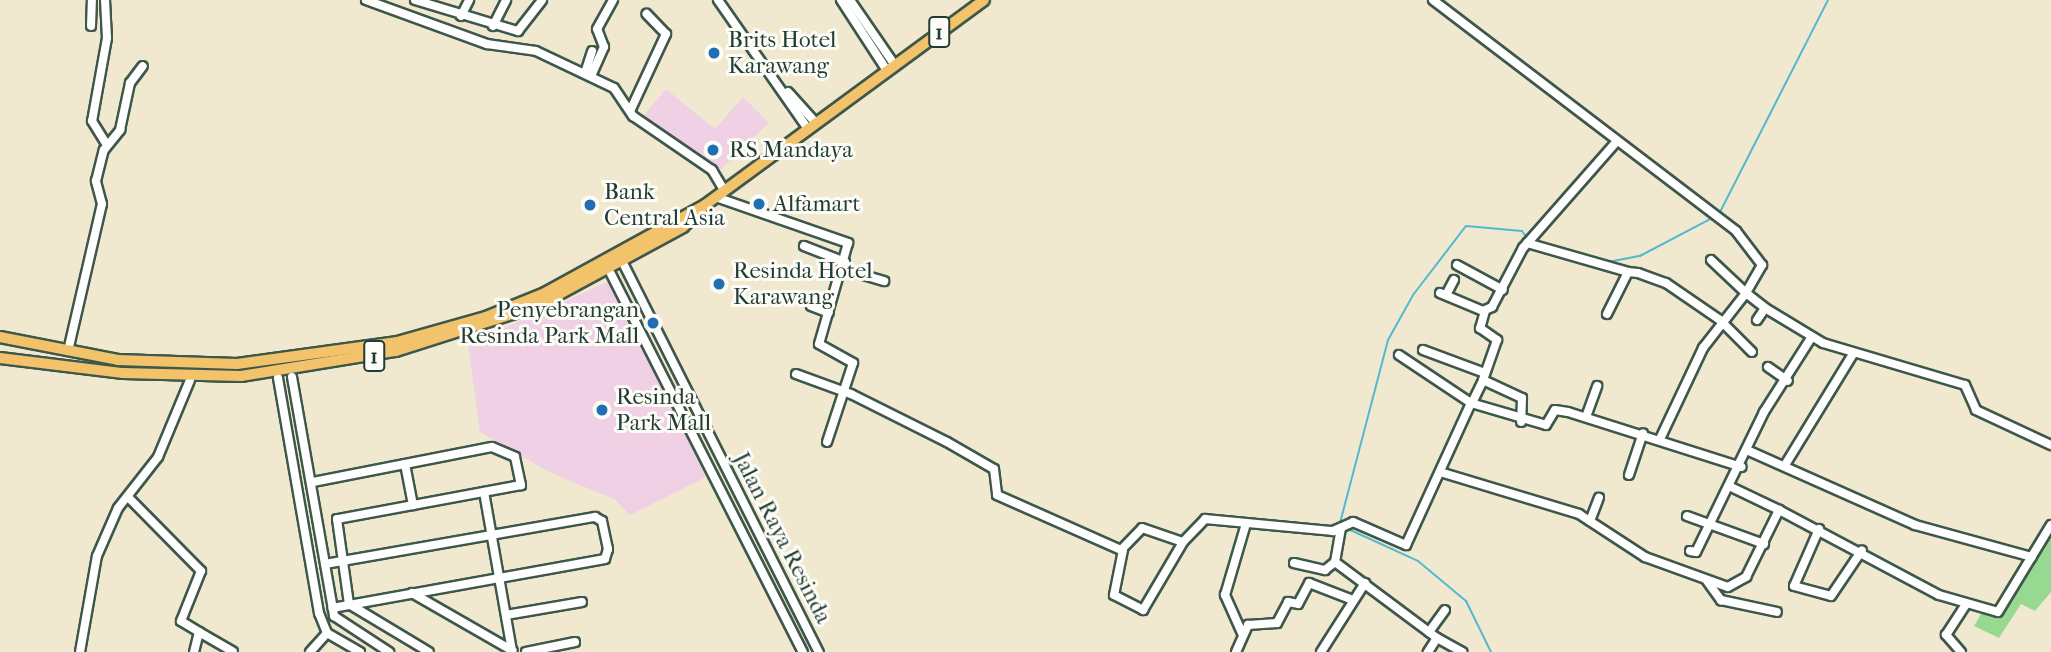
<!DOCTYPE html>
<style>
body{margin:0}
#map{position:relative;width:2051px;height:652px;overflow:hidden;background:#f0e9d0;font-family:"IM FELL French Canon",serif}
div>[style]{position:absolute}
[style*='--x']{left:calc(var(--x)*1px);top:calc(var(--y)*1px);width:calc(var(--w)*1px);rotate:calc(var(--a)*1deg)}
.built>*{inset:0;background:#f0d0e4}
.green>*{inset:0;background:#97d990}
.stream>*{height:2px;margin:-1px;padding:0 1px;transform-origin:1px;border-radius:1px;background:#52b9d0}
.roads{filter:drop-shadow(2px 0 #3e574b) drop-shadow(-2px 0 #3e574b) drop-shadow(0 2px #3e574b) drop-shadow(0 -2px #3e574b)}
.minor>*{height:8px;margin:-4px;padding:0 4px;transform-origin:4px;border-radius:4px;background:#fff}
.major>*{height:10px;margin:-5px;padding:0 5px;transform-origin:5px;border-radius:5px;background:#f2c36a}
.dots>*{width:19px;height:19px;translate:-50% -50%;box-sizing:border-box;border:4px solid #fdfcf7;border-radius:50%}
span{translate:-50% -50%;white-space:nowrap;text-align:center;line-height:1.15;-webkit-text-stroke:6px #fdfcf7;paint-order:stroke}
.shield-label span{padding:2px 5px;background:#fdfcf7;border:2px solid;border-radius:5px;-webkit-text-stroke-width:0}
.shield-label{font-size:21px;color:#1f3d34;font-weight:700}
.poi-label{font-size:23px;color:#1f3d34}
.left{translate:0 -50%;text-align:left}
.right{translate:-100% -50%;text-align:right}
.street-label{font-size:23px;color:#1f3d34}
</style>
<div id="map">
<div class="built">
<i style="clip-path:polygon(666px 89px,715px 129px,743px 97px,769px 123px,720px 170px,647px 128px,644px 115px)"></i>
<i style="clip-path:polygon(610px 281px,706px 477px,630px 515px,614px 499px,551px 473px,480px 432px,468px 344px)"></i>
</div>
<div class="green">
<i style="clip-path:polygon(2051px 528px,2051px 592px,2035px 611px,2021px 604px,1999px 638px,1974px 626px,1982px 612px,2008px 606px)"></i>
</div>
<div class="stream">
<i style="--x:1719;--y:214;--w:240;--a:-63"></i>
<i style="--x:1608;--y:262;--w:33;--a:-11"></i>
<i style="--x:1640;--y:256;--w:84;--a:-27.8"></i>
<i style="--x:1340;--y:523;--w:189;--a:-75.3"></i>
<i style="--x:1388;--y:340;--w:51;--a:-60.9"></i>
<i style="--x:1413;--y:295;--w:87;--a:-52.5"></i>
<i style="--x:1466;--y:226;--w:56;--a:5.1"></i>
<i style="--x:1522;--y:231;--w:9;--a:54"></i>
<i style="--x:1346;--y:528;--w:79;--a:24.6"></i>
<i style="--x:1418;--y:561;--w:62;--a:39.8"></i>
<i style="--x:1466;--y:601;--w:57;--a:63.9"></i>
</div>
<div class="roads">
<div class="minor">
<i style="--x:105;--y:0;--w:38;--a:87"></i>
<i style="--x:107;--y:38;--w:84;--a:100.2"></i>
<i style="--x:92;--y:121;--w:26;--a:58"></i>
<i style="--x:366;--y:0;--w:129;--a:20"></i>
<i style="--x:487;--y:44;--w:49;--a:8.1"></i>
<i style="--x:536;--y:51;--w:86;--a:25.4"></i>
<i style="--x:614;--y:88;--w:34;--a:56"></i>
<i style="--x:633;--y:116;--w:96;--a:34.4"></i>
<i style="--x:712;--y:170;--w:23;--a:59"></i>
<i style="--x:415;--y:0;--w:108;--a:16.8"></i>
<i style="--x:518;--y:31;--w:39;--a:-52"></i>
<i style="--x:718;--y:0;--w:154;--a:55.1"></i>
<i style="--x:841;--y:0;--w:82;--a:56.9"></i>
<i style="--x:850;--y:0;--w:78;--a:55.5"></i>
<i style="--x:1433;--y:0;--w:381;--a:37.3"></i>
<i style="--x:1736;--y:231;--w:43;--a:52.6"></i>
<i style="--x:1762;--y:265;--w:32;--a:120"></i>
<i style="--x:1746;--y:293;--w:24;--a:38"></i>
<i style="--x:1765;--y:308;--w:68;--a:31.1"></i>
<i style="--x:1823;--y:343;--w:148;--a:16.5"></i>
<i style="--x:1965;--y:385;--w:27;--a:66"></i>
<i style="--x:1976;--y:410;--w:83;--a:25"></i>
<i style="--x:461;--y:16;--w:18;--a:-63"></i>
<i style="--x:91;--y:26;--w:26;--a:-88"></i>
<i style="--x:493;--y:26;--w:29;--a:-63"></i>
<i style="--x:585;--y:73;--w:23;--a:-72"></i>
<i style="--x:591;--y:76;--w:32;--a:-66"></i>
<i style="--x:604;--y:47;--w:19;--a:-111"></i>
<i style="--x:597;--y:29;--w:33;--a:-61"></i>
<i style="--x:788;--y:92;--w:39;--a:48"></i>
<i style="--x:631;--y:109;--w:83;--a:-65"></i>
<i style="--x:666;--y:34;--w:28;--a:-134"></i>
<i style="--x:716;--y:197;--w:140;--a:19.2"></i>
<i style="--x:848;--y:243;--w:105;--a:106"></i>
<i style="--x:819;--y:344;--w:39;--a:29"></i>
<i style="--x:853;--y:363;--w:83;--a:108.2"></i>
<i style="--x:1527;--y:243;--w:105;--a:16"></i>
<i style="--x:804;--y:246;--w:44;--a:21.3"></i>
<i style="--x:619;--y:255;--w:445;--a:63.3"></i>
<i style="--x:1457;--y:265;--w:52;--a:28.5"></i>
<i style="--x:843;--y:269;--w:43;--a:16.3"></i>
<i style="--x:611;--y:274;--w:424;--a:63.1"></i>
<i style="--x:1440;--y:293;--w:47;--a:22.7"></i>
<i style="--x:1483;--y:311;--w:10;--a:-24"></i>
<i style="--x:1492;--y:307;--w:67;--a:-62.3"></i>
<i style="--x:1523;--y:248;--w:141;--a:-48.7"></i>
<i style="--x:1446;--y:295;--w:17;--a:-62"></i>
<i style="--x:811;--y:306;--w:19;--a:21"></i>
<i style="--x:1485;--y:311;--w:18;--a:106"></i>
<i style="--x:1480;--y:328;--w:21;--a:35"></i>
<i style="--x:1497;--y:340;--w:42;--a:109.3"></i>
<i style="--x:1483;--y:380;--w:43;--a:24.8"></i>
<i style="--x:1522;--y:398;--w:24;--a:92"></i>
<i style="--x:1607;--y:314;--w:47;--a:-63.4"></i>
<i style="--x:1628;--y:272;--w:10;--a:6"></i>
<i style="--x:1638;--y:273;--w:30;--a:20"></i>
<i style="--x:1666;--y:283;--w:65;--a:34.4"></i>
<i style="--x:1720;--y:320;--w:45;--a:45"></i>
<i style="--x:1757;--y:320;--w:14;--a:-56"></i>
<i style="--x:1423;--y:350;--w:66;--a:20.4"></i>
<i style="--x:68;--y:351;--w:151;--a:-77"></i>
<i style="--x:102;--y:204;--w:24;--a:-105"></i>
<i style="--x:96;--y:181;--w:32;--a:-76"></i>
<i style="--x:104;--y:150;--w:26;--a:-51"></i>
<i style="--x:120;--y:130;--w:48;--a:-78"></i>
<i style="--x:130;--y:83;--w:21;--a:-53"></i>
<i style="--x:1399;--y:355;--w:87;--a:33.7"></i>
<i style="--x:1768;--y:367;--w:24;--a:35"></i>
<i style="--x:796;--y:374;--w:59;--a:20"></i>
<i style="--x:851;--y:394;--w:107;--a:26.6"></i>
<i style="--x:947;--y:442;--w:54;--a:29.9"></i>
<i style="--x:994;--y:469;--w:26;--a:83"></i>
<i style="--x:997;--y:495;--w:136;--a:23.9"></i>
<i style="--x:1121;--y:550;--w:30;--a:-46"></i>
<i style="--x:1142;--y:528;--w:43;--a:18.9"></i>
<i style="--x:1183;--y:542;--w:32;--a:-46"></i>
<i style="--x:1205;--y:519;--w:129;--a:5.4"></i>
<i style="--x:1333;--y:531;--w:22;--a:-24"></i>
<i style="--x:1353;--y:522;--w:58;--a:23.5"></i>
<i style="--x:1406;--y:545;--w:156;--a:-65.4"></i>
<i style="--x:1471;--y:403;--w:78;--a:16.3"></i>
<i style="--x:1546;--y:425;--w:17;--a:-59"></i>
<i style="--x:1555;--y:410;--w:13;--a:9"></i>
<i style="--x:1568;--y:412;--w:182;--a:17.6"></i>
<i style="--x:292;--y:377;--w:243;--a:80"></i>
<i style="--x:334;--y:616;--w:66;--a:33.2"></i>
<i style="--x:278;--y:378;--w:239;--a:80.1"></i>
<i style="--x:319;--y:613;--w:22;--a:68"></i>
<i style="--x:327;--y:633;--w:38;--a:30"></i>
<i style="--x:1472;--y:403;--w:25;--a:-64"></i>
<i style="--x:1586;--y:417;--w:33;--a:-70"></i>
<i style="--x:1660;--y:439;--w:101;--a:-64.7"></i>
<i style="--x:1703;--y:348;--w:70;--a:-52"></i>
<i style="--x:1746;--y:293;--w:48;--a:-136.7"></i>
<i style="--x:1749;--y:451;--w:182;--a:24"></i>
<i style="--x:1915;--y:525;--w:121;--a:15.3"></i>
<i style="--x:405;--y:464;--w:42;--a:79"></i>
<i style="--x:1785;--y:465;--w:130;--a:-58.5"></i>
<i style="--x:1440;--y:472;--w:145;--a:16.8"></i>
<i style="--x:1579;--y:514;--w:79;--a:33.1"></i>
<i style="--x:1645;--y:557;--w:88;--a:19.9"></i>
<i style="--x:1728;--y:587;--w:21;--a:-29"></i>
<i style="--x:1746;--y:577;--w:75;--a:-63.8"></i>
<i style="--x:1779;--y:510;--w:181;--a:28"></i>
<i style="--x:1939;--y:595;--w:61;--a:16.1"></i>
<i style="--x:1998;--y:612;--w:102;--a:-58.7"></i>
<i style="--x:1629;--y:475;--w:44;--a:-71.6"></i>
<i style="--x:313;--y:482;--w:182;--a:-11.1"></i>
<i style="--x:492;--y:447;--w:25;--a:23"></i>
<i style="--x:515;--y:457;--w:29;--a:78"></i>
<i style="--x:521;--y:485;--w:187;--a:169.5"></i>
<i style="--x:337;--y:519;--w:86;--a:82"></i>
<i style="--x:349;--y:604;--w:93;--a:31"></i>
<i style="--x:1731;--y:487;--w:53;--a:25.6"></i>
<i style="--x:484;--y:492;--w:160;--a:80"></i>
<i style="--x:128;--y:497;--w:104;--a:45.4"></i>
<i style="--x:201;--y:571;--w:54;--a:111.8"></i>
<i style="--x:181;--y:621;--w:21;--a:31"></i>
<i style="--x:199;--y:632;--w:21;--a:104"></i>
<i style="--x:1687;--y:516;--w:82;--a:20"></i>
<i style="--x:1590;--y:521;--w:25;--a:-69"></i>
<i style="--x:1341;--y:528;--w:35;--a:100"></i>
<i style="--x:1335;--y:562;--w:127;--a:36.7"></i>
<i style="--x:1437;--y:638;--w:17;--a:123"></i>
<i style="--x:1819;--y:529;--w:62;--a:113.7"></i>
<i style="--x:1794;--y:586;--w:38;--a:15"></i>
<i style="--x:1831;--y:596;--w:55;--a:-56"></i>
<i style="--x:1123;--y:550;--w:46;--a:101.3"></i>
<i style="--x:1114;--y:595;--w:33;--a:27"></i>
<i style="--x:1143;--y:610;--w:79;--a:-59.5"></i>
<i style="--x:1690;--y:551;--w:6;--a:9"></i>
<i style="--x:1696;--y:552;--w:156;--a:-64.1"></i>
<i style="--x:1764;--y:412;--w:88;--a:-57.6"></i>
<i style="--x:1294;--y:563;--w:32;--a:13"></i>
<i style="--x:1325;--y:570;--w:13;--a:-39"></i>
<i style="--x:325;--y:564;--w:274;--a:-9.9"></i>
<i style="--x:595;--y:517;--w:8;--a:30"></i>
<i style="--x:602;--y:521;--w:29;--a:78"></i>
<i style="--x:608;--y:549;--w:10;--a:107"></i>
<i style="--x:605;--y:559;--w:277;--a:169.8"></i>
<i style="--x:1707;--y:581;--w:24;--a:54"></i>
<i style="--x:1721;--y:600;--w:57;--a:12.1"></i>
<i style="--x:412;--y:593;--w:116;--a:29.9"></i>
<i style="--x:506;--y:615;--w:77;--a:-9.7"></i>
<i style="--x:199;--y:632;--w:39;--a:30"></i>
<i style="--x:1429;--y:632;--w:27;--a:-54"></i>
<i style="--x:1242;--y:633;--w:42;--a:-114.1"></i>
<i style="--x:1225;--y:595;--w:71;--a:-73.6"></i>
<i style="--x:1437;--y:638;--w:29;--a:29"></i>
<i style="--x:80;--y:652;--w:97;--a:-80"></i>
<i style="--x:97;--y:556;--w:52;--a:-66.4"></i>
<i style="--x:118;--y:508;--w:65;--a:-51.9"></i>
<i style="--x:158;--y:457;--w:83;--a:-67.4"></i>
<i style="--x:310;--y:652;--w:25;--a:-48"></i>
<i style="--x:526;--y:652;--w:50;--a:-11.5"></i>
<i style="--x:1236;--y:652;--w:30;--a:-66"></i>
<i style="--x:1248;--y:625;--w:29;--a:-4"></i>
<i style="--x:1277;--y:623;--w:24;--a:-62"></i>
<i style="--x:1288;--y:602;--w:10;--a:11"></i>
<i style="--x:1298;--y:604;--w:24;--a:-62"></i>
<i style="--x:1309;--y:583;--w:47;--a:21.1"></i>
<i style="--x:1321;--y:652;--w:82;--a:-57.5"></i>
<i style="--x:1961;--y:652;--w:23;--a:-131"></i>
<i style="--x:1946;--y:635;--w:37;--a:-57"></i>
</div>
<div class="major">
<i style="--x:0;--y:337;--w:120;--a:11"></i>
<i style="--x:118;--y:360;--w:119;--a:1.9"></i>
<i style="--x:237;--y:364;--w:162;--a:-7.8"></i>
<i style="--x:397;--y:342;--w:92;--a:-15.7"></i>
<i style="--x:486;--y:317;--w:64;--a:-22.1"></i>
<i style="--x:545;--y:293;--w:183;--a:-28.8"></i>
<i style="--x:705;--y:205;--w:346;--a:-36.3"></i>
<i style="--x:0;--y:358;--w:124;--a:7"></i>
<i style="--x:123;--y:373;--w:118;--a:1.5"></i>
<i style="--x:241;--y:376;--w:157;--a:-9.2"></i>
<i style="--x:396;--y:351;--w:148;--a:-17.7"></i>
<i style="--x:537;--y:306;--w:166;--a:-28.4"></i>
<i style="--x:683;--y:227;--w:28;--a:-45"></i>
</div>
</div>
<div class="dots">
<i style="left:714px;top:53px;background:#1f6fb2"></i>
<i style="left:713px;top:150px;background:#1f6fb2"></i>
<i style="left:759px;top:204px;background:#1f6fb2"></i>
<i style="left:590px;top:205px;background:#1f6fb2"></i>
<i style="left:719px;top:284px;background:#1f6fb2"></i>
<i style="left:653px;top:323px;background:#1f6fb2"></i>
<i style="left:602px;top:410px;background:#1f6fb2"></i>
</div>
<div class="shield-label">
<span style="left:939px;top:32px">1</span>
<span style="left:374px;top:356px">1</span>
</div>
<div class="poi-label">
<span class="left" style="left:728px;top:53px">Brits Hotel<br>Karawang</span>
<span class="left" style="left:729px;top:150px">RS Mandaya</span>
<span class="left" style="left:604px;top:205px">Bank<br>Central Asia</span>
<span class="left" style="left:773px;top:204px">Alfamart</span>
<span class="left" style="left:733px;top:284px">Resinda Hotel<br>Karawang</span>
<span class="right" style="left:639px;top:323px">Penyebrangan<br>Resinda Park Mall</span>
<span class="left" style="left:616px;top:410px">Resinda<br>Park Mall</span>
</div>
<div class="street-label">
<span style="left:782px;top:538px;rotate:63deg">Jalan Raya Resinda</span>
</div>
</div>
